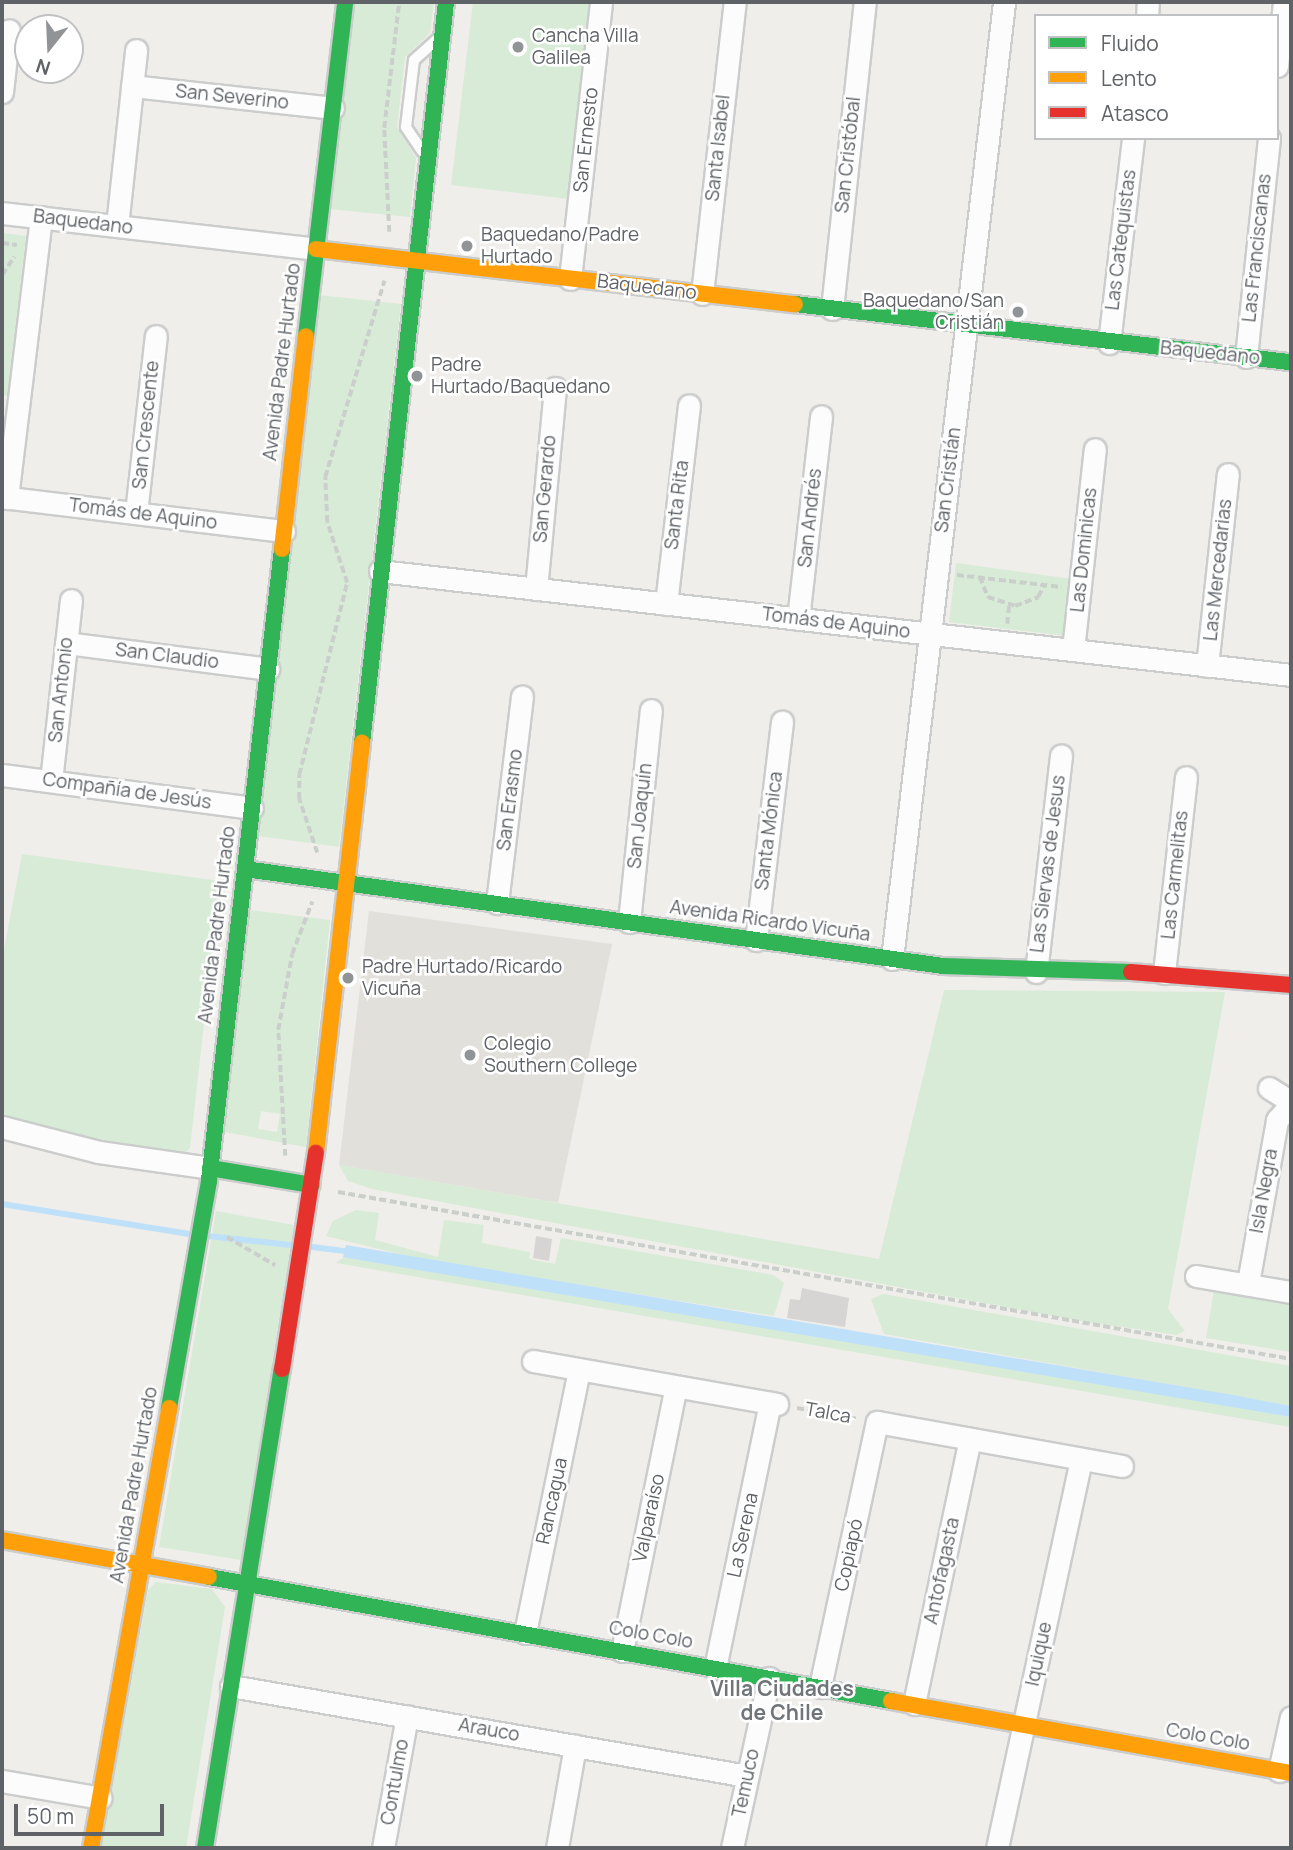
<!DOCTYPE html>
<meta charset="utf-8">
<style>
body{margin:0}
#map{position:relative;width:1293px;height:1850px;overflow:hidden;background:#efeeea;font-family:Manrope,sans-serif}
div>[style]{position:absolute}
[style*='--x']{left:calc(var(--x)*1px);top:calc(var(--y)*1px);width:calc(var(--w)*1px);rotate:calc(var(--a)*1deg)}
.education>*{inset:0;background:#e2e0da}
.green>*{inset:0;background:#d8ebd6}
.water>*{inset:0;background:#bfe0f9}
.stream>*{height:6px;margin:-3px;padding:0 3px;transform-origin:3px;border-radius:3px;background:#bfe0f9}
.building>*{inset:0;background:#d6d5d3}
.path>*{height:3.5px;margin-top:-1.75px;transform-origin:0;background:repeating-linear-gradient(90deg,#cacfcc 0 7px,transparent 0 10.5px)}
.roads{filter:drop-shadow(2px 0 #cbcccc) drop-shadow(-2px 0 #cbcccc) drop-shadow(0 2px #cbcccc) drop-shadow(0 -2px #cbcccc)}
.lane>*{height:10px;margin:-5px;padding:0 5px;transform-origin:5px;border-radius:5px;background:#fdfcfc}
.street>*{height:21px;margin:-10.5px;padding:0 10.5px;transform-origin:10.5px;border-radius:10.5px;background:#fdfcfc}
.fast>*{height:16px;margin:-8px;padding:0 8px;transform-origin:8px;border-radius:8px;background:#30b455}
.slow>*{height:16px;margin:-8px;padding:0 8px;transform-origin:8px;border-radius:8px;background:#ff9f0a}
.jam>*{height:16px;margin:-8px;padding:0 8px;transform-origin:8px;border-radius:8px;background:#e5322d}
.dots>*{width:19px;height:19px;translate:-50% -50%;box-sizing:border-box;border:4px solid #fff;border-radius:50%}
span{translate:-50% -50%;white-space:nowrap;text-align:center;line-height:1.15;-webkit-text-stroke:5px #fff;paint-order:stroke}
.poi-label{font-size:19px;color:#5f6368}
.left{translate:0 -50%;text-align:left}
.right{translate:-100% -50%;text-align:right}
.street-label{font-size:19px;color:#5f6368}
.neighbourhood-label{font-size:21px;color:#70757a;font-weight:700}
.frame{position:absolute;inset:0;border:4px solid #5f6368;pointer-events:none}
.legend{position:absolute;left:1034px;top:14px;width:245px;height:126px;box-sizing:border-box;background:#fff;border:2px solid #bfc1c3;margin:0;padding:9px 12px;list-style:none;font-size:21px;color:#5f6368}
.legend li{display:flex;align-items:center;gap:14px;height:35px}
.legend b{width:35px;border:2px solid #bfc1c3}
.north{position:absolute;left:14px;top:14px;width:70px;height:70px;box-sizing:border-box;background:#fff;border:2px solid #bfc1c3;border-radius:50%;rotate:198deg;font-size:19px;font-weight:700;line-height:28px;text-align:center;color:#5f6368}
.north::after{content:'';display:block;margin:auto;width:24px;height:32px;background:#919496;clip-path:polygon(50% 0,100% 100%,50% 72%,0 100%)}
.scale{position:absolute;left:14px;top:1804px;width:150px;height:32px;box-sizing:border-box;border:4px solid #5f6368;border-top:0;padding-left:9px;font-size:21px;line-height:24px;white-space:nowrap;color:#5f6368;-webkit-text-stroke:5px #fff;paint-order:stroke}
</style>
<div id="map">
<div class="education">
<i style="clip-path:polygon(369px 911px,612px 944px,558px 1203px,339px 1165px)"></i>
</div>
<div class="green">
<i style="clip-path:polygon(353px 2px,434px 2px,430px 33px,405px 57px,397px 127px,416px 158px,410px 217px,329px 209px)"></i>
<i style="clip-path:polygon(473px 2px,591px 2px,569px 199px,451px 185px)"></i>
<i style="clip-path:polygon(2px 233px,26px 236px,7px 396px,2px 395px)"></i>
<i style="clip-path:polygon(319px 295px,401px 304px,339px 847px,258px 836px)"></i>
<i style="clip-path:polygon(956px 563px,1072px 579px,1067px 636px,949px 622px)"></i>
<i style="clip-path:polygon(22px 854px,220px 881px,190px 1148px,184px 1154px,140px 1152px,2px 1120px,2px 960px)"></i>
<i style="clip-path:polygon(evenodd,250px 910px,330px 920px,306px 1147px,224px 1132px,250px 910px,261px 1111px,280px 1114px,277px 1132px,258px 1129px,261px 1111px)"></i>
<i style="clip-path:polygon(944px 990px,1225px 992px,1168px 1309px,1185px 1331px,1177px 1335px,1081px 1321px,372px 1189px,348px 1181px,339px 1165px,879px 1259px)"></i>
<i style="clip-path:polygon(356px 1210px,379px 1213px,375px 1240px,438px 1257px,444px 1220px,484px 1225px,482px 1243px,530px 1252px,529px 1259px,555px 1264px,561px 1238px,774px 1275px,784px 1283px,774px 1316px,420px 1259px,326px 1236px,333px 1221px)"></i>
<i style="clip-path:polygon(216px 1211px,294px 1225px,241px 1560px,159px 1547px)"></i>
<i style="clip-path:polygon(344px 1257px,1074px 1378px,1291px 1417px,1291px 1427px,336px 1263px)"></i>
<i style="clip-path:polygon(1214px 1290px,1291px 1303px,1291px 1352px,1206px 1338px)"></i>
<i style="clip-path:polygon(883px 1294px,1291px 1366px,1291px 1406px,884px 1334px,871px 1299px)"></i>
<i style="clip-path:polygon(156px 1582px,212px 1589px,225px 1607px,186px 1848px,101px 1848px,148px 1590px)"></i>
</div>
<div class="water">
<i style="clip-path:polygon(346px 1245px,1233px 1395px,1291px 1406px,1291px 1417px,400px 1267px,343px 1257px)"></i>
</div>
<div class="stream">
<i style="--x:2;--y:1204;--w:190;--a:9.1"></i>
<i style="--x:208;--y:1236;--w:83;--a:6.2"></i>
<i style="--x:312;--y:1247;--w:38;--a:7"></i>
</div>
<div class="building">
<i style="clip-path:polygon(536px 1236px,552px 1239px,549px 1261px,533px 1258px)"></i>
<i style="clip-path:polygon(802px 1288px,849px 1298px,845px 1327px,787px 1318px,790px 1299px,800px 1300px)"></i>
</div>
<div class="path">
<i style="--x:389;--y:232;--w:104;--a:-92.8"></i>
<i style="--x:384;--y:128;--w:127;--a:-83.2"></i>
<i style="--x:2;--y:243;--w:15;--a:8"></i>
<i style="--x:2;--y:275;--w:22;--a:-56"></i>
<i style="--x:957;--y:575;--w:105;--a:6.6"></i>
<i style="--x:980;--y:577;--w:22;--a:68"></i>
<i style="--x:988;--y:597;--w:28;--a:18"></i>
<i style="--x:1015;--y:606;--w:25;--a:-21"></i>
<i style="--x:1038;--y:597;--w:13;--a:-63"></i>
<i style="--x:1007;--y:624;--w:19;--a:-84"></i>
<i style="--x:317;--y:853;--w:57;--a:-108.4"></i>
<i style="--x:299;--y:799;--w:24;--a:-90"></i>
<i style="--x:299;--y:775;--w:198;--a:-76"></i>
<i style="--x:347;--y:583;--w:64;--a:-108.2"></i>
<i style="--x:327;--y:522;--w:45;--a:-92.5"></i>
<i style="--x:325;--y:477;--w:205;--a:-73.2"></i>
<i style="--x:285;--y:1156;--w:126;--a:-93.2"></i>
<i style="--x:278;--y:1030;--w:77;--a:-79.6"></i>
<i style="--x:292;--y:954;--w:56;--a:-69"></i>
<i style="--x:338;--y:1192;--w:968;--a:9.94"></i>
<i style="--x:227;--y:1237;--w:56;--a:30.3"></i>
<i style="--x:797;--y:1408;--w:62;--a:10.2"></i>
</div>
<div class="roads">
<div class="lane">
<i style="--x:422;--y:151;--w:29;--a:-124"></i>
<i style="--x:406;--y:127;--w:67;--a:-83.2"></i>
<i style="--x:414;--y:60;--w:30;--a:-42"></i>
</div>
<div class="street">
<i style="--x:1147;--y:16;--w:14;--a:-86"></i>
<i style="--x:1277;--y:66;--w:63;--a:-83.7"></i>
<i style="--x:132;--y:86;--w:202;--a:6.2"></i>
<i style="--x:2;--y:92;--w:62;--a:-83.6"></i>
<i style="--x:2;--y:213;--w:316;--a:6.5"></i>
<i style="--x:117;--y:226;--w:177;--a:-83.8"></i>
<i style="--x:570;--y:279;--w:279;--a:-83.6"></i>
<i style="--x:702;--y:294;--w:294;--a:-83.6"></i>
<i style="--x:832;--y:309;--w:309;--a:-83.9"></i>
<i style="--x:1109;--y:343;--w:206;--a:-83.3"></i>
<i style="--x:1246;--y:357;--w:220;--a:-84"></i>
<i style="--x:2;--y:497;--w:284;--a:6.9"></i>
<i style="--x:7;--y:498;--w:283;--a:-83.1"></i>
<i style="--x:136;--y:513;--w:178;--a:-83.6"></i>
<i style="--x:380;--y:571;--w:917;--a:6.51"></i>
<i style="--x:536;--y:589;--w:202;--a:-84.6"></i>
<i style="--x:666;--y:604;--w:200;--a:-83.4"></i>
<i style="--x:798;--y:619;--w:204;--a:-83.5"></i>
<i style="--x:66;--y:643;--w:204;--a:7.3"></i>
<i style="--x:1073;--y:650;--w:202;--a:-83.8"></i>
<i style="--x:1207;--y:666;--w:193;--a:-83.8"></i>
<i style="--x:2;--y:775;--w:252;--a:7.5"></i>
<i style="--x:51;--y:781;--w:182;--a:-83.7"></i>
<i style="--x:497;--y:903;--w:208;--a:-83.1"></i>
<i style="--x:629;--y:922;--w:213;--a:-84.1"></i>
<i style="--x:756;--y:940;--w:220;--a:-83.2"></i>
<i style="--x:892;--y:959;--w:964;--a:-83.32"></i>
<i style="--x:1036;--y:972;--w:218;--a:-83.4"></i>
<i style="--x:1164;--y:973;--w:197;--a:-83.6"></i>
<i style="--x:1269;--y:1088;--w:26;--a:32"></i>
<i style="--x:2;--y:1127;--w:100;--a:14.5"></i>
<i style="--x:99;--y:1152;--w:112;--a:8.2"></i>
<i style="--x:1196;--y:1276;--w:96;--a:9.6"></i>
<i style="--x:1248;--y:1283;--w:166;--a:-79.9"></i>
<i style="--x:1277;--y:1120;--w:21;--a:-49"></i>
<i style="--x:533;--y:1361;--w:248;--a:10"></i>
<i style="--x:525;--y:1633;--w:269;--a:-78.4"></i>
<i style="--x:622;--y:1651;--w:270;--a:-78.5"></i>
<i style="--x:715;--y:1668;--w:271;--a:-78.3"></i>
<i style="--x:231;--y:1686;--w:524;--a:9.89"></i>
<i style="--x:820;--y:1687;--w:271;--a:-77.9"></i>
<i style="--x:877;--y:1422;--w:249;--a:10.2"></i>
<i style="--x:914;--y:1704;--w:271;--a:-78.1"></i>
<i style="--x:1279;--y:1771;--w:55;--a:-77.5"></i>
<i style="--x:2;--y:1781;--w:100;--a:9.7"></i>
<i style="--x:383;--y:1848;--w:134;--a:-79.7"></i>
<i style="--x:557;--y:1848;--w:104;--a:-80"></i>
<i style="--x:732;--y:1848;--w:174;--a:-77.7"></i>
<i style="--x:997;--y:1848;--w:398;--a:-77.8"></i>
</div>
<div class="fast">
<i style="--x:795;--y:304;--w:499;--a:6.7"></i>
<i style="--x:306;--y:336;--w:336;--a:-83.3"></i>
<i style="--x:362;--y:743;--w:746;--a:-83.53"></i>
<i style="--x:245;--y:869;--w:705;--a:7.91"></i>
<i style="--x:943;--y:966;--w:188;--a:1.8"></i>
<i style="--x:210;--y:1168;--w:103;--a:9.5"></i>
<i style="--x:169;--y:1408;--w:231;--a:-80"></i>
<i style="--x:209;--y:1180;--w:635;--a:-83.4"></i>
<i style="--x:209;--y:1577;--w:693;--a:10.3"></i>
<i style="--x:205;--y:1848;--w:485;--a:-80.9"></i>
</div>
<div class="slow">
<i style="--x:316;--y:249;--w:482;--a:6.6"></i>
<i style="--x:282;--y:549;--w:214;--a:-83.6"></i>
<i style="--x:316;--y:1153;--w:413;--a:-83.6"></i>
<i style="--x:2;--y:1540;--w:210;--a:10.1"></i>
<i style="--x:891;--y:1701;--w:406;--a:10.2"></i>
<i style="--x:91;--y:1848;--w:447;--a:-79.9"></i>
</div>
<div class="jam">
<i style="--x:1131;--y:972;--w:161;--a:4.6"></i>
<i style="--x:282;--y:1369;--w:219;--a:-81.1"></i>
</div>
</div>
<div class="dots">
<i style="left:518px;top:47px;background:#919496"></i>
<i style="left:467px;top:246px;background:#919496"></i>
<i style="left:1018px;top:312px;background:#919496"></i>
<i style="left:417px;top:376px;background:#919496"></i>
<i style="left:348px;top:978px;background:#919496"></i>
<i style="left:470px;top:1055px;background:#919496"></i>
</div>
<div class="poi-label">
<span class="left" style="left:532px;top:47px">Cancha Villa<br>Galilea</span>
<span class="left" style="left:481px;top:246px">Baquedano/Padre<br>Hurtado</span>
<span class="right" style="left:1004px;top:312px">Baquedano/San<br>Cristián</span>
<span class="left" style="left:431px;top:376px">Padre<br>Hurtado/Baquedano</span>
<span class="left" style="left:362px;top:978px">Padre Hurtado/Ricardo<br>Vicuña</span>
<span class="left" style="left:484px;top:1055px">Colegio<br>Southern College</span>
</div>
<div class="street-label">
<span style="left:232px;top:97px;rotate:6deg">San Severino</span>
<span style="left:586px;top:140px;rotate:-84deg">San Ernesto</span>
<span style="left:718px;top:148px;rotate:-84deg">Santa Isabel</span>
<span style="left:848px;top:155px;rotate:-84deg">San Cristóbal</span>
<span style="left:83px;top:222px;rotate:7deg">Baquedano</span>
<span style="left:1121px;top:240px;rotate:-83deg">Las Catequistas</span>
<span style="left:1257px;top:248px;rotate:-84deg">Las Franciscanas</span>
<span style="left:647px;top:287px;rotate:7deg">Baquedano</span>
<span style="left:1210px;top:353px;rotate:6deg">Baquedano</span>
<span style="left:282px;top:362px;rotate:-83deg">Avenida Padre Hurtado</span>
<span style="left:146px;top:425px;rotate:-84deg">San Crescente</span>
<span style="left:948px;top:480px;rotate:-83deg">San Cristián</span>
<span style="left:545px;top:489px;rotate:-85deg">San Gerardo</span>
<span style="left:677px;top:505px;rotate:-83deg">Santa Rita</span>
<span style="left:143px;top:514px;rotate:7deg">Tomás de Aquino</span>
<span style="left:810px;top:518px;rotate:-84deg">San Andrés</span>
<span style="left:1084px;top:550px;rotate:-84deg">Las Dominicas</span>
<span style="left:1218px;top:570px;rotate:-84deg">Las Mercedarias</span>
<span style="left:836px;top:623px;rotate:7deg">Tomás de Aquino</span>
<span style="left:167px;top:656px;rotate:7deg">San Claudio</span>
<span style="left:61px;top:690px;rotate:-84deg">San Antonio</span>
<span style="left:127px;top:791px;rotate:8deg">Compañía de Jesús</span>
<span style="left:510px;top:800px;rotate:-83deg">San Erasmo</span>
<span style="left:640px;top:816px;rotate:-84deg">San Joaquín</span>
<span style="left:769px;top:831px;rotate:-83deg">Santa Mónica</span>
<span style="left:1048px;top:864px;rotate:-83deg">Las Siervas de Jesus</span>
<span style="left:1175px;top:875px;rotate:-84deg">Las Carmelitas</span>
<span style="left:770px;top:921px;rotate:8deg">Avenida Ricardo Vicuña</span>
<span style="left:217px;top:925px;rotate:-83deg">Avenida Padre Hurtado</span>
<span style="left:1264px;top:1191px;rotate:-80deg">Isla Negra</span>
<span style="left:828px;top:1413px;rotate:10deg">Talca</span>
<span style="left:134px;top:1485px;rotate:-80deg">Avenida Padre Hurtado</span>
<span style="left:552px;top:1501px;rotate:-78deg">Rancagua</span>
<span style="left:649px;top:1518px;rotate:-78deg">Valparaíso</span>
<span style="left:743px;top:1535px;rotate:-78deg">La Serena</span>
<span style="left:849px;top:1555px;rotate:-78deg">Copiapó</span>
<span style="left:942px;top:1571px;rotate:-78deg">Antofagasta</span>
<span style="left:651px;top:1635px;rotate:10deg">Colo Colo</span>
<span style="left:1039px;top:1654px;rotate:-78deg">Iquique</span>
<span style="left:489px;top:1730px;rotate:10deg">Arauco</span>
<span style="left:1208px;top:1737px;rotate:10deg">Colo Colo</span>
<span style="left:395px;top:1782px;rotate:-80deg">Contulmo</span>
<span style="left:746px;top:1783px;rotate:-78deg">Temuco</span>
</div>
<div class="neighbourhood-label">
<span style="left:782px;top:1700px">Villa Ciudades<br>de Chile</span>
</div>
<div class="frame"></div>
<ul class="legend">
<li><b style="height:9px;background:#30b455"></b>Fluido</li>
<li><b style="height:9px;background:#ff9f0a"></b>Lento</li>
<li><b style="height:9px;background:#e5322d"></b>Atasco</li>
</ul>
<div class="north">N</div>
<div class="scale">50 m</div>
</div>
